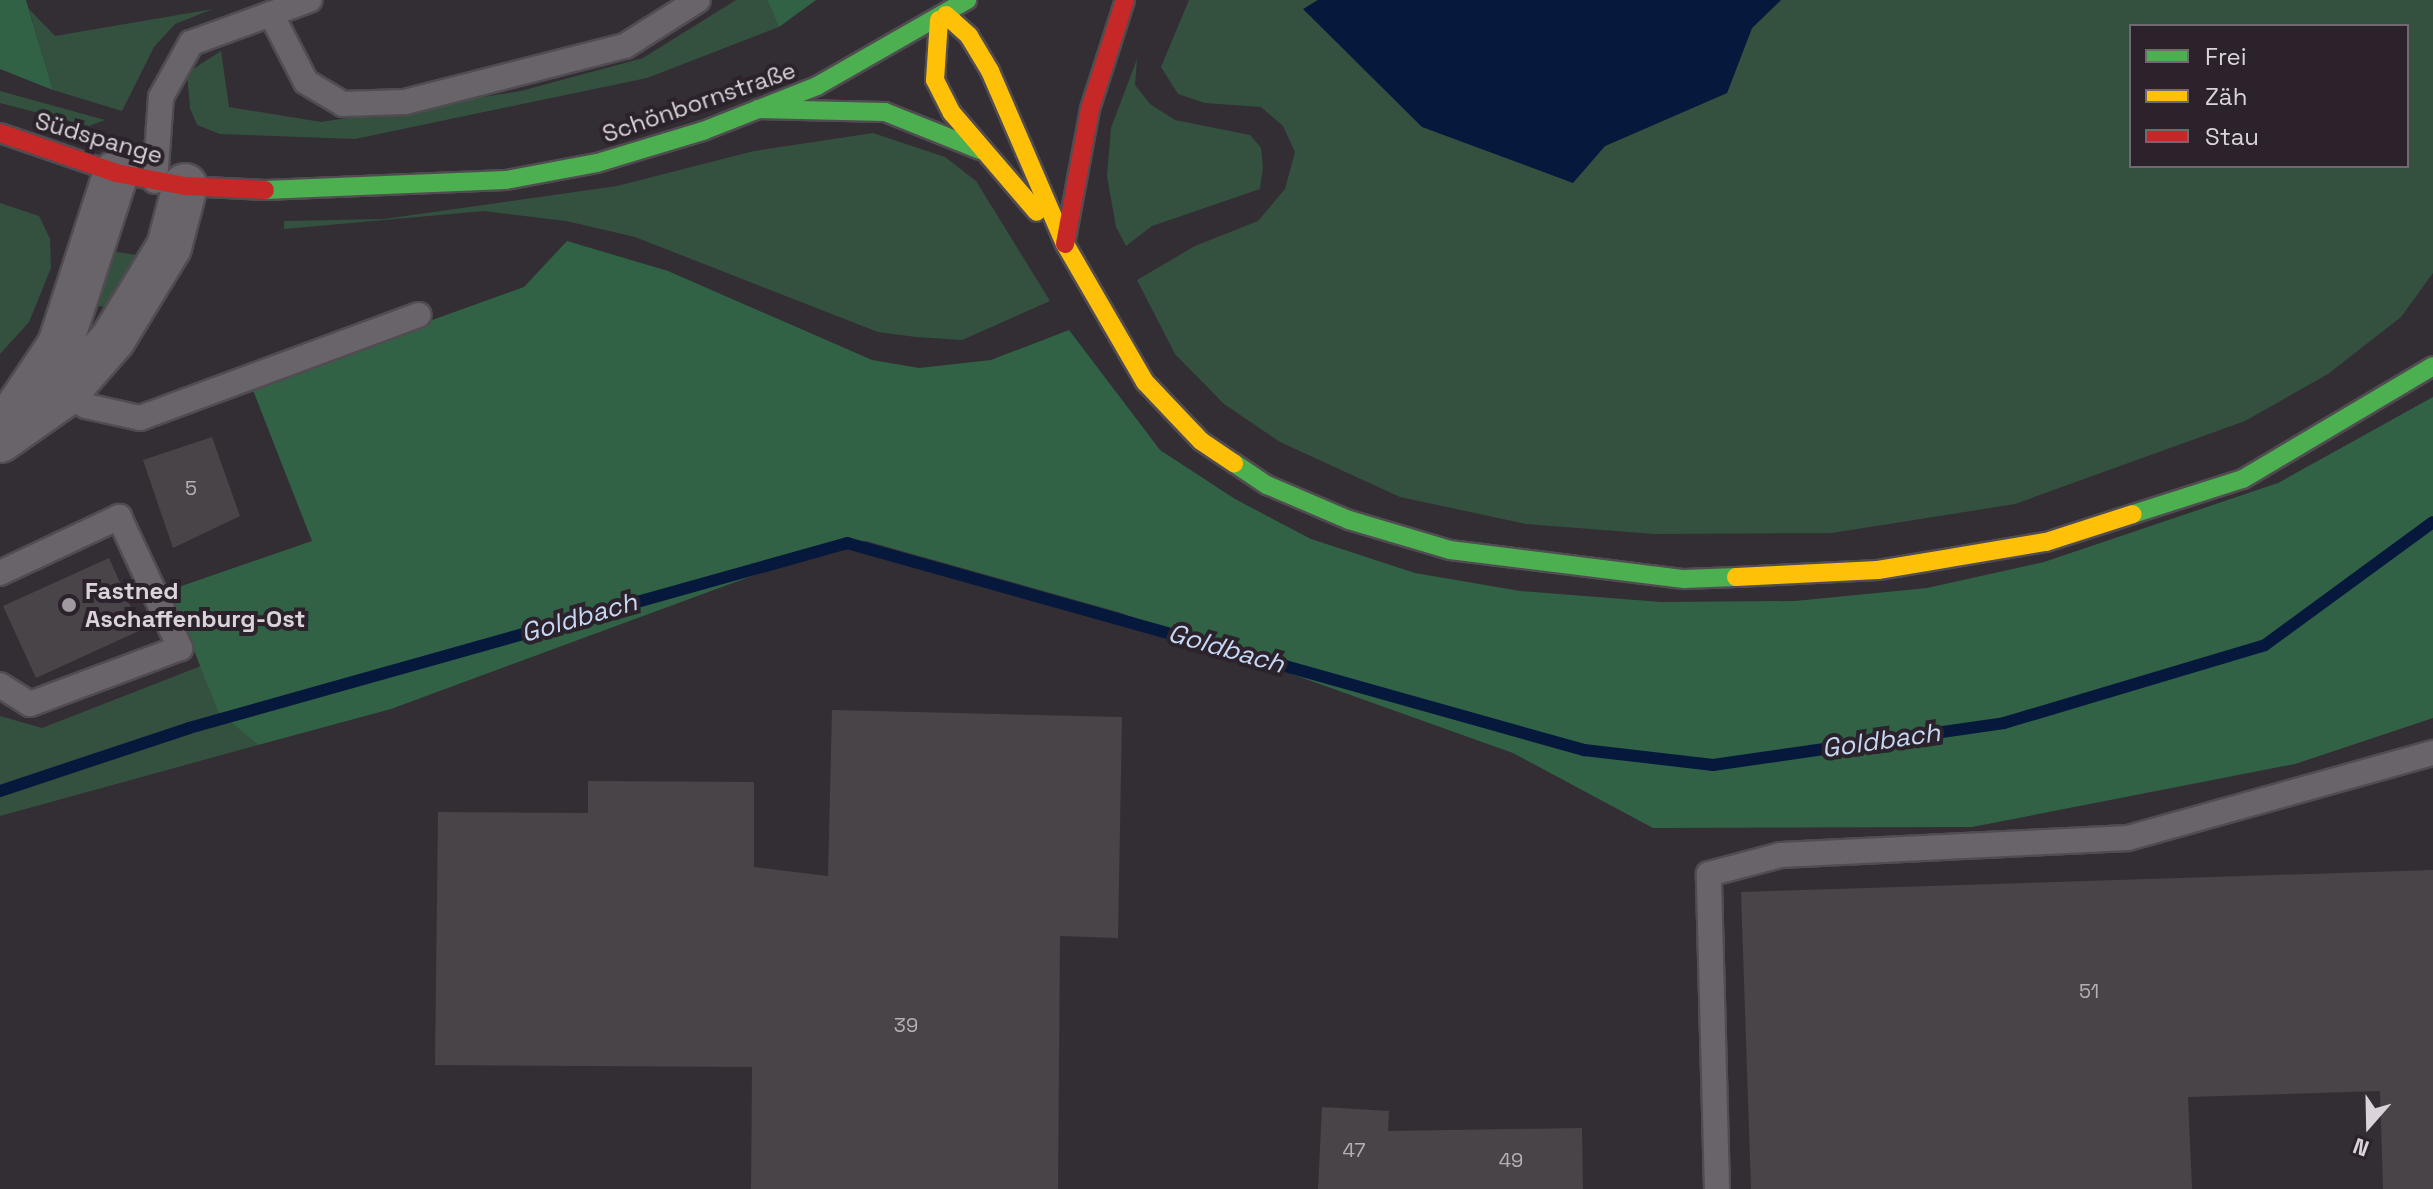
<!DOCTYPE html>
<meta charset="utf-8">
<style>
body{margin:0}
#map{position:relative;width:2433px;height:1189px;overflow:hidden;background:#332e34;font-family:"Space Grotesk",sans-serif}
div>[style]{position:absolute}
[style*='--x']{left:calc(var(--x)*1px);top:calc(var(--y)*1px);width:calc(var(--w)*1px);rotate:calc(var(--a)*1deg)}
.green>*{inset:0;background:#34513f}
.forest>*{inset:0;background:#316246}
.water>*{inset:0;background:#06193c}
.stream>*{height:12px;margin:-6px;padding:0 6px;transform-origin:6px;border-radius:6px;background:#06193c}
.building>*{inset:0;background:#484448}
.roads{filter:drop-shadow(2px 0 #504c51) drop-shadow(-2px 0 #504c51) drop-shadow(0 2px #504c51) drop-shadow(0 -2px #504c51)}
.lane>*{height:24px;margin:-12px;padding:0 12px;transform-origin:12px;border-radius:12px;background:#696469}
.street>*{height:44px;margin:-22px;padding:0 22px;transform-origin:22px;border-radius:22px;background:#696469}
.fast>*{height:18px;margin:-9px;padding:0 9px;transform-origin:9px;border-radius:9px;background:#4caf50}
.slow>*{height:18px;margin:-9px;padding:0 9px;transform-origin:9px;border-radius:9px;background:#ffc107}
.jam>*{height:18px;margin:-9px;padding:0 9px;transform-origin:9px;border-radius:9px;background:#c62828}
.dots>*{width:22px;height:22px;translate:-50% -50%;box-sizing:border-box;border:4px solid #2b222c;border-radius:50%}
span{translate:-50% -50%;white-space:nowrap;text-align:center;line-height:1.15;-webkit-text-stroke:8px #2b222c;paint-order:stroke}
.number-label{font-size:20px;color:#b6b0b6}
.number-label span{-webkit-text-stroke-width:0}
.street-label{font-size:24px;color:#dad4da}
.poi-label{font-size:24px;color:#dad4da;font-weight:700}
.left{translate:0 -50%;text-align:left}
.water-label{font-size:26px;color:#c7d8f5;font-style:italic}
.legend{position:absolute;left:2129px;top:24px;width:280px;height:144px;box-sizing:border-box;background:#2b222c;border:2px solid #716972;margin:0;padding:10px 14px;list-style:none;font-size:24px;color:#dad4da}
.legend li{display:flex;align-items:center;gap:16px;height:40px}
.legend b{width:40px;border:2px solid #716972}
.north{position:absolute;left:2329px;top:1085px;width:80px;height:80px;-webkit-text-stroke:6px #2b222c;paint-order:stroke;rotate:200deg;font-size:22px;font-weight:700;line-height:32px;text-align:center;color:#dad4da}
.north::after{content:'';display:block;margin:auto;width:28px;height:36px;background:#dad4da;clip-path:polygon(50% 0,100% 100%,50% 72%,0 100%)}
</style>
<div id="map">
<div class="green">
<i style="clip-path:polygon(736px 0,767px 0,779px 27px,647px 78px,355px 139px,220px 134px,197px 125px,190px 108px,187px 73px,221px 51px,229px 107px,321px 122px,521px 91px,643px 58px)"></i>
<i style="clip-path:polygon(evenodd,1189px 0,1318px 0,1304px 10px,1573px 182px,1605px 146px,1727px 93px,1752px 28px,1781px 0,2433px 0,2433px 273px,2401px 317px,2328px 374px,2245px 421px,2015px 504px,1832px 533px,1654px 534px,1526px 524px,1400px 497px,1280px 442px,1224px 404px,1175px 354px,1137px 280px,1195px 246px,1258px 221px,1285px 189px,1295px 152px,1283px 126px,1261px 107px,1205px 103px,1178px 94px,1161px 67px,1189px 0,2131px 26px,2407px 26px,2407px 166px,2131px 166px,2131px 26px)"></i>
<i style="clip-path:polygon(29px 9px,55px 36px,213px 9px,175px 24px,154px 47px,122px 111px,53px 90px)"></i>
<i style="clip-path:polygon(1137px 59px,1135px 85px,1150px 104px,1175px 120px,1250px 135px,1261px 148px,1263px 167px,1260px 189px,1152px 226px,1126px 246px,1116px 227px,1107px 176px,1111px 128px)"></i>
<i style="clip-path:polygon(0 91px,105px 120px,89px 126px,0 103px)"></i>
<i style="clip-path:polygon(873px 133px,945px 157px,976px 181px,1050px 301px,962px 340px,916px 337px,878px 332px,635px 237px,566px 221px,484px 211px,284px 229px,284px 221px,384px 219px,617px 186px,754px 151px)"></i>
<i style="clip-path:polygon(0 203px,39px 216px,50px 239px,51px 268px,29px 322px,0 354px)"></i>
<i style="clip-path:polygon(103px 250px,144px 256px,111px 308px,97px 306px,92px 294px)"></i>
<i style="clip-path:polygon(201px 666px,219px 711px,258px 745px,0 816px,0 716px,42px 728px)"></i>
</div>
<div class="forest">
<i style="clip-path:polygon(0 0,26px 0,53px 90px,0 69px)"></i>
<i style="clip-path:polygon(767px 0,816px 0,779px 27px)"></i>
<i style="clip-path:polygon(567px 241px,668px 271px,872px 360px,919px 368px,991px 360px,1069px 330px,1160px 450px,1235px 499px,1311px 539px,1415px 573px,1520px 591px,1661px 602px,1795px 601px,1927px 588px,2044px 562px,2278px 483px,2433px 397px,2433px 718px,2295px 764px,1972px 827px,1653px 828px,1513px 753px,1118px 612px,866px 541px,803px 557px,391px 709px,258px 745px,218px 711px,170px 590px,312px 541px,251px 385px,524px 287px)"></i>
</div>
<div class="water">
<i style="clip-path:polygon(1318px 0,1781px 0,1752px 28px,1727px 93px,1605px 146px,1573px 183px,1422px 127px,1303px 9px)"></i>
</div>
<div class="stream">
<i style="--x:0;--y:791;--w:199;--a:-18.4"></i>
<i style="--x:189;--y:728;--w:684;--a:-15.7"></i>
<i style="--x:847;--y:543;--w:766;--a:15.69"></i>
<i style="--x:1584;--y:750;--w:130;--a:6.6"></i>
<i style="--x:1713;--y:765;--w:294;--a:-8.2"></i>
<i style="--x:2004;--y:723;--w:272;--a:-16.6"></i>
<i style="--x:2265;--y:645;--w:208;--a:-36.2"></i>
</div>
<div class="building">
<i style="clip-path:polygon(212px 437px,240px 516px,173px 548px,143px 460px)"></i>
<i style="clip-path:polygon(109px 558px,141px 630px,36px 678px,3px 606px)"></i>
<i style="clip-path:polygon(832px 710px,1122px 717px,1118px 938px,1060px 936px,1058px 1189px,751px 1189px,752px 1067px,435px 1065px,438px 812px,588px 813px,588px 781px,754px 782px,754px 867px,828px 876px)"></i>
<i style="clip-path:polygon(2433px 870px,2433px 1189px,2383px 1189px,2380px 1091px,2188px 1097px,2192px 1189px,1751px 1189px,1741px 892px)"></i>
<i style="clip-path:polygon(1322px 1107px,1389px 1111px,1388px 1131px,1582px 1128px,1583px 1189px,1318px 1189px)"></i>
</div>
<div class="roads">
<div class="lane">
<i style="--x:271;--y:14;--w:76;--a:62.8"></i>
<i style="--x:306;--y:82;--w:43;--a:30.7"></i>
<i style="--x:343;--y:104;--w:62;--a:-1.8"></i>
<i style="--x:405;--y:102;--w:227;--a:-14.3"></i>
<i style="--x:625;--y:46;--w:86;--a:-32.2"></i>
<i style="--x:155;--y:181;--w:84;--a:-85.9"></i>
<i style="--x:161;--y:97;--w:62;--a:-60.9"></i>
<i style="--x:191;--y:43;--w:126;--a:-20"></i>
<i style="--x:58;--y:391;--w:32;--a:28"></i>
<i style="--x:86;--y:406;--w:55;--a:12.5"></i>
<i style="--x:140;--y:418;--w:297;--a:-20.3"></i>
<i style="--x:0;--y:573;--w:132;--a:-25.2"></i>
<i style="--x:119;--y:517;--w:145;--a:65"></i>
<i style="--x:180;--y:648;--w:160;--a:159.5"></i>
<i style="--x:30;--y:704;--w:36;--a:-148"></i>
<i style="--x:1717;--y:1189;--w:315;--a:-91.5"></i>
<i style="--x:1709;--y:874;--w:74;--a:-14.8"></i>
<i style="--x:1781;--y:855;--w:347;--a:-2.8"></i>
<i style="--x:2128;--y:838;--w:317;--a:-15.6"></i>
</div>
<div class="street">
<i style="--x:11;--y:418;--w:88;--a:-56.1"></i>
<i style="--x:60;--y:345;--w:181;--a:-72"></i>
<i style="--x:0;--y:440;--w:78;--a:-35.1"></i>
<i style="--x:64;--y:395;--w:74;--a:-48.8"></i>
<i style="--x:113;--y:339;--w:108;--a:-58.7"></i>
<i style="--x:169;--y:247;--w:63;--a:-75.3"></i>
</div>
<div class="fast">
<i style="--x:758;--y:109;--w:127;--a:1.4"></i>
<i style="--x:885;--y:112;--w:102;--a:21.8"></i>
<i style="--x:265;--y:190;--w:241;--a:-2.4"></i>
<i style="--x:506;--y:180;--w:93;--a:-10.6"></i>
<i style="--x:597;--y:163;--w:111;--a:-16.8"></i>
<i style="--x:703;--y:131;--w:123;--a:-21.5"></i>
<i style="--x:817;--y:86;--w:173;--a:-29.8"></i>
<i style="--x:1234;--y:463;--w:40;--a:34"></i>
<i style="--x:1267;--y:485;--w:89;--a:23.1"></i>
<i style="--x:1349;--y:520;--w:105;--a:16.5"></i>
<i style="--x:1450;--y:550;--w:236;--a:7.1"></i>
<i style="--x:1684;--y:579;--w:52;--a:-2.2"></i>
<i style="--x:2133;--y:514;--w:115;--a:-17.7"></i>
<i style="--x:2243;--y:479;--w:221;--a:-30.7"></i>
</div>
<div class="slow">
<i style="--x:946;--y:15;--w:31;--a:42"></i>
<i style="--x:969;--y:36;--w:41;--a:59"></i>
<i style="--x:990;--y:71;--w:189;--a:66.6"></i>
<i style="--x:1065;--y:244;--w:160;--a:59.9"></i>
<i style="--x:1145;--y:382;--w:81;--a:46.5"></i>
<i style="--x:1201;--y:441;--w:40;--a:34"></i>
<i style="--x:939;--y:20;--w:60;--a:93.8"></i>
<i style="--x:935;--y:80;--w:37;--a:63"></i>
<i style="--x:952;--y:113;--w:130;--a:49.4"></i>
<i style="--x:1736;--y:577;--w:142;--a:-2.8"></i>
<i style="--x:1878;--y:570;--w:170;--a:-9.5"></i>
<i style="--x:2046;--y:542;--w:91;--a:-17.8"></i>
</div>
<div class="jam">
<i style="--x:0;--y:133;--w:123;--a:19"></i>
<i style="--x:116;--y:173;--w:70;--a:10.7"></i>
<i style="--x:185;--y:186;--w:80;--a:2.9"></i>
<i style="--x:1065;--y:244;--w:137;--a:-79.5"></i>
<i style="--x:1090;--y:109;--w:114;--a:-72.2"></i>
</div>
</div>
<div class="dots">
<i style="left:69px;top:605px;background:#a09aa0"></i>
</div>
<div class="number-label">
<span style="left:191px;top:488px">5</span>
<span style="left:2089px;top:991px">51</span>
<span style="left:906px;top:1025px">39</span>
<span style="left:1354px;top:1150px">47</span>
<span style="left:1511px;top:1160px">49</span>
</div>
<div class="street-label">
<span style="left:699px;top:102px;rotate:-19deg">Schönbornstraße</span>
<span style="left:99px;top:138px;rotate:16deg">Südspange</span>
</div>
<div class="poi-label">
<span class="left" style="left:85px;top:605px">Fastned<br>Aschaffenburg-Ost</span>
</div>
<div class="water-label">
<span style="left:579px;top:618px;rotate:-16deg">Goldbach</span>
<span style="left:1226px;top:649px;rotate:16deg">Goldbach</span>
<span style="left:1881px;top:741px;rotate:-8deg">Goldbach</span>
</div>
<ul class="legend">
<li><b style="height:10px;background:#4caf50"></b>Frei</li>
<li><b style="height:10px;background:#ffc107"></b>Zäh</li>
<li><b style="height:10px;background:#c62828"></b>Stau</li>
</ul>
<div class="north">N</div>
</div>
